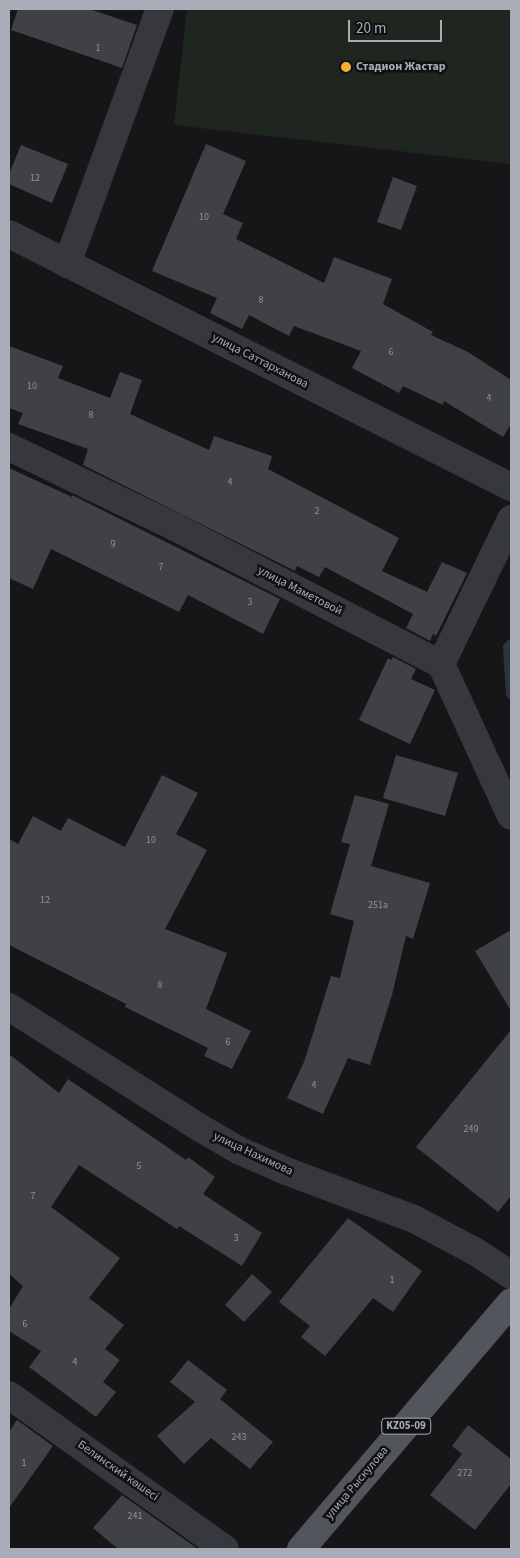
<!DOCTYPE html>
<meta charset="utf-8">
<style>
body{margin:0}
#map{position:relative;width:520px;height:1558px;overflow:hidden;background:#161618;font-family:"Source Sans 3",sans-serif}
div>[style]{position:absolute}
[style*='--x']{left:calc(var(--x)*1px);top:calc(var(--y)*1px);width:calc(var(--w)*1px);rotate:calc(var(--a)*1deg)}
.green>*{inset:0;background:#1e261f}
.stream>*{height:10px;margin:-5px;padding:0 5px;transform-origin:5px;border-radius:5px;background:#2c353c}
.building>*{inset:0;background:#404145}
.minor>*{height:28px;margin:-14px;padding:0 14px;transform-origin:14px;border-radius:14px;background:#37383d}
.major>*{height:28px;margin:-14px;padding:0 14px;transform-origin:14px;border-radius:14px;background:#53555c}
.dots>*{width:14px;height:14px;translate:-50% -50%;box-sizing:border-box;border:2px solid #111113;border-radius:50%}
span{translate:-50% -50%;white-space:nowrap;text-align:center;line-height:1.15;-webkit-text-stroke:5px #111113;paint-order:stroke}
.number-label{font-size:10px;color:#8e929b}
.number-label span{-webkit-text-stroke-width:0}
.shield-label span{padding:1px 4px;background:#111113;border:1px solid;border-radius:4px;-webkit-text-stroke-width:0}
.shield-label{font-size:11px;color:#a8adb8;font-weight:700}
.poi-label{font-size:12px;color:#a8adb8;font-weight:700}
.left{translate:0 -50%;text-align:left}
.street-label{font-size:12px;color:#a8adb8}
.frame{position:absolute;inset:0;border:10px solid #a8adb8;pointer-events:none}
.scale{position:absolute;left:348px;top:20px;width:94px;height:22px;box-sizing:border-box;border:2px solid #a8adb8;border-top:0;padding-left:6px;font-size:15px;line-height:18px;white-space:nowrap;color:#a8adb8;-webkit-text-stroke:4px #111113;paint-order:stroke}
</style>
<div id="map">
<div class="green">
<i style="clip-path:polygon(187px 9px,511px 9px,511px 164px,174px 125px)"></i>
</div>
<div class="stream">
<i style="--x:511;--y:644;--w:5;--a:127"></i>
<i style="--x:508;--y:648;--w:46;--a:86.3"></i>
</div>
<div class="building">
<i style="clip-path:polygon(18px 9px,89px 9px,137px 25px,122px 68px,11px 30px)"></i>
<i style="clip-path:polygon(206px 144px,246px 161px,223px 214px,243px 223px,236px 239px,324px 283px,334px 257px,392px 279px,383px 304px,433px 332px,431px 335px,468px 352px,511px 380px,511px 424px,503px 437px,444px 401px,443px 405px,403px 386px,399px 393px,352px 368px,361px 351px,294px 326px,289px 336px,249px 315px,242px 329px,210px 313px,217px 298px,152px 271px)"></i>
<i style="clip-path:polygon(21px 145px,68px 164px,52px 203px,9px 184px,9px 174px)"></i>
<i style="clip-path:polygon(393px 177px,417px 186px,401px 230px,377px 222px)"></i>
<i style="clip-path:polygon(9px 346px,63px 366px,58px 378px,110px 398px,120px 372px,142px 380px,130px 414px,209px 450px,214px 436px,272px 456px,268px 469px,399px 538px,382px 571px,427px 592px,442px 562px,467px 573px,436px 636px,433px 634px,430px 641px,406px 628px,413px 614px,325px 567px,319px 577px,297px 566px,295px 571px,83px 465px,88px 449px,18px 424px,23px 413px,9px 408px)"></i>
<i style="clip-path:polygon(9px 468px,72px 497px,72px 495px,280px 599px,263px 634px,188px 595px,179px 612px,51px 549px,33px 589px,9px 578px)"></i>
<i style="clip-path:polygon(393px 657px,416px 669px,411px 679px,435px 690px,410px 744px,359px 720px,388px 658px,391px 660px)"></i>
<i style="clip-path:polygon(396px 755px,458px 773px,445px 816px,383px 798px)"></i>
<i style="clip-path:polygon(162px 775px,198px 793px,176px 834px,207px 850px,165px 929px,227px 953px,206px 1009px,251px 1031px,232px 1069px,204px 1056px,208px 1048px,125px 1007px,126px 1004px,9px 945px,9px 839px,18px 844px,33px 816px,61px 831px,68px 818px,125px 847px)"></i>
<i style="clip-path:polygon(355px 795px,389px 804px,371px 866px,430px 883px,413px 939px,406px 936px,392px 995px,370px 1065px,348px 1058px,323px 1114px,287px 1098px,304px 1062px,331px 976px,340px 978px,354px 921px,330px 914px,350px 844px,341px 842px)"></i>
<i style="clip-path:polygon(511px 930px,511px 1011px,475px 951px)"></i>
<i style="clip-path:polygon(511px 1030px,511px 1196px,498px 1212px,416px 1147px)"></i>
<i style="clip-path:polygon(9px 1054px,59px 1093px,68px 1079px,186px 1160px,188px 1157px,215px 1177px,203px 1194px,262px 1233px,242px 1266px,179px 1226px,177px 1229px,79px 1165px,51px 1207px,120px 1258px,89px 1298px,124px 1325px,105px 1349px,120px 1360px,103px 1382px,116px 1392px,96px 1417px,29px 1367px,41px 1351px,9px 1331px,9px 1309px,23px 1286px,9px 1274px)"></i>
<i style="clip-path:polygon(348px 1218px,422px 1271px,393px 1312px,373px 1298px,325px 1356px,301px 1337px,310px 1326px,279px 1302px)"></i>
<i style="clip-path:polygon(252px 1274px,272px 1292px,244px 1322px,225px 1305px)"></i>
<i style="clip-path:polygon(188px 1360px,227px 1390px,220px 1399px,273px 1442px,250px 1469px,211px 1438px,184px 1464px,157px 1436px,195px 1402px,170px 1382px)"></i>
<i style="clip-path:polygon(17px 1420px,53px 1446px,9px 1508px,9px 1432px)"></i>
<i style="clip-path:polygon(468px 1425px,511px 1459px,511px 1484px,475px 1530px,430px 1495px,462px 1454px,452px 1446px)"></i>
<i style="clip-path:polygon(122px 1495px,198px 1549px,118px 1549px,93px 1528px)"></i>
</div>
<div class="minor">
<i style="--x:9;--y:234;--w:562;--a:26.75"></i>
<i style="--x:67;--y:264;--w:271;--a:-70"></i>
<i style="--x:9;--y:447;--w:184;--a:25.7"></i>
<i style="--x:175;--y:527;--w:299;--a:27.3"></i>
<i style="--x:441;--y:664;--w:167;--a:65.3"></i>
<i style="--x:441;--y:664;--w:161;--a:-64.2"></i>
<i style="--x:9;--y:1007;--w:228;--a:32.3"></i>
<i style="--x:202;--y:1129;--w:44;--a:30.1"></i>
<i style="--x:240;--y:1151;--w:50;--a:23.5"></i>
<i style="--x:286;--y:1171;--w:137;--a:20.6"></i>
<i style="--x:414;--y:1219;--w:70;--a:28"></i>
<i style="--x:476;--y:1252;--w:42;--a:33.3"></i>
<i style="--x:9;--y:1395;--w:265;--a:35.5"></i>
</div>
<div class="major">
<i style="--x:301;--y:1549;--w:324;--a:-49.6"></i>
</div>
<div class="dots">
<i style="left:346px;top:67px;background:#f2b134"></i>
</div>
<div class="number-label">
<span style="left:98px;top:49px">1</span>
<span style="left:35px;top:179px">12</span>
<span style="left:204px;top:218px">10</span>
<span style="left:261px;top:301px">8</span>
<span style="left:391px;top:353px">6</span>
<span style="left:32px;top:387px">10</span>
<span style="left:489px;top:399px">4</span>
<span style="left:91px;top:416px">8</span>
<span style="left:230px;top:483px">4</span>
<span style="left:317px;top:512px">2</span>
<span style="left:113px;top:545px">9</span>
<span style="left:161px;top:568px">7</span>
<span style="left:250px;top:603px">3</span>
<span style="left:151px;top:841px">10</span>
<span style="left:45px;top:901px">12</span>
<span style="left:378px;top:906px">251а</span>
<span style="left:160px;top:986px">8</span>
<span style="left:228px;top:1043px">6</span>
<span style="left:314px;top:1086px">4</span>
<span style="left:471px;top:1130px">249</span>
<span style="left:139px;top:1167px">5</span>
<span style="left:33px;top:1197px">7</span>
<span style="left:236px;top:1239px">3</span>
<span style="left:392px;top:1281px">1</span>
<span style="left:25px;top:1325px">6</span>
<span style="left:75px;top:1363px">4</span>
<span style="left:239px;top:1438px">243</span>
<span style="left:24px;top:1464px">1</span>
<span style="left:465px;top:1474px">272</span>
<span style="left:135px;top:1517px">241</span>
</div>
<div class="shield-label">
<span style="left:406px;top:1426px">KZ05-09</span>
</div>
<div class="poi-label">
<span class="left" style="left:356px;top:67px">Стадион Жастар</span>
</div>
<div class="street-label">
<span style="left:260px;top:361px;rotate:27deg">улица Саттарханова</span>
<span style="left:300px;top:591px;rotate:27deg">улица Маметовой</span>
<span style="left:253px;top:1154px;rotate:25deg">улица Нахимова</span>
<span style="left:118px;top:1471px;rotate:35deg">Белинский көшесi</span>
<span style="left:357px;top:1483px;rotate:-50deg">улица Рыскулова</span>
</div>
<div class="frame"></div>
<div class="scale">20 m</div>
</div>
